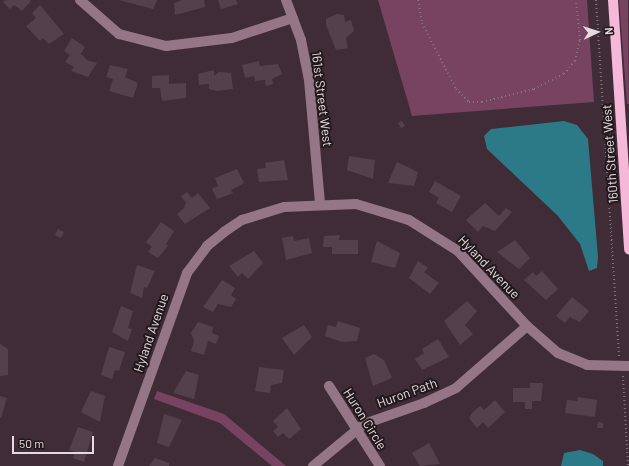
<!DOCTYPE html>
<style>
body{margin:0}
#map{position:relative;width:629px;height:466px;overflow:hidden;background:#3f2c37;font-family:Barlow,sans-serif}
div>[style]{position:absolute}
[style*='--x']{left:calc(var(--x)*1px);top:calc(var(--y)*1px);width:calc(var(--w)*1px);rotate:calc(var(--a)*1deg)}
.green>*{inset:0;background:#774361}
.water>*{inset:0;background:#2c7a87}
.building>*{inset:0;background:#54404a}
.path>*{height:2px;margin-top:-1px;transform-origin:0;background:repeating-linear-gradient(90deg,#85747d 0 1px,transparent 0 4px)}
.minor>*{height:10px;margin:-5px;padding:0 5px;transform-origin:5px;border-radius:5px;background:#947686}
.major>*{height:10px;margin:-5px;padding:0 5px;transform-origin:5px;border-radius:5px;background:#f5b8d8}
span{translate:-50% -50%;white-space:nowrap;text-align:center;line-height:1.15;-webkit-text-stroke:4px #21181c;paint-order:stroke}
.street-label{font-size:13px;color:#e6d9df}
.north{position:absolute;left:577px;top:12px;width:40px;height:40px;-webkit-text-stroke:3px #21181c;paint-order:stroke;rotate:86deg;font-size:11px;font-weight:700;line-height:16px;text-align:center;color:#e6d9df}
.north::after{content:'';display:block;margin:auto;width:14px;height:18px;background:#e6d9df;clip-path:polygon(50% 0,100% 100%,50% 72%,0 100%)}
.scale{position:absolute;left:12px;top:436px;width:82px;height:18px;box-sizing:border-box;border:2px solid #e6d9df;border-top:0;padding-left:5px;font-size:12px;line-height:14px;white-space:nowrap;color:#e6d9df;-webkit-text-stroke:3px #21181c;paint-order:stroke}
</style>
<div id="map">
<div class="green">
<i style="clip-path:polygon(378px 0,587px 0,594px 102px,412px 116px)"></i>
<i style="clip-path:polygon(619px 0,628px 0,629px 104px,627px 104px)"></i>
<i style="clip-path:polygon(157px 391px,224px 414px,286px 466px,272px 466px,220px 423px,154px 399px)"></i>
</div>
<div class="water">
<i style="clip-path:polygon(564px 121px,577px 125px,588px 139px,598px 257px,597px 268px,589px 271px,580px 244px,558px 216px,487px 149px,484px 136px,491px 129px)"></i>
<i style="clip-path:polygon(580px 450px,593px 454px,603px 461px,603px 466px,561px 466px,564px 453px)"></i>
</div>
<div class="building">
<i style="clip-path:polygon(6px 0,30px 0,31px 1px,22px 11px,14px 5px,10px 9px,3px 2px)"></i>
<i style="clip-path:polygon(119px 0,157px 0,153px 9px)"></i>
<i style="clip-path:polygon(182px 0,204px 0,205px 7px,175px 15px,174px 3px)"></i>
<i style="clip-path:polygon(218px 0,236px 0,238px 4px,221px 9px)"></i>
<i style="clip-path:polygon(40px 5px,64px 34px,49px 44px,43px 38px,40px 41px,26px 26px,36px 18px,32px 13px)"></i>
<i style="clip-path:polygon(337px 14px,344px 15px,345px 22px,351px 20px,354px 31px,346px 38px,348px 48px,336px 50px,326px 25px,326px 19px)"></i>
<i style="clip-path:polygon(72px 38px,85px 47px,81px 54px,87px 60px,97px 63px,88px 77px,71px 71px,74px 67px,65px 62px,70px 55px,64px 51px)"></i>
<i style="clip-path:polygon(259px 61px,260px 66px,278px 64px,282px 74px,272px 79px,273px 84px,266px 86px,265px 80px,255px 81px,254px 76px,245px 78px,242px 65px)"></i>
<i style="clip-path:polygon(110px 65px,128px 69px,125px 77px,138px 83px,133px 98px,109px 91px,113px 79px,106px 77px)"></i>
<i style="clip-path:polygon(214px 70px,214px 76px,219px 72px,231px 73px,233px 89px,217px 91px,209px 89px,209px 84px,199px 85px,198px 74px)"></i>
<i style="clip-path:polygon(169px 75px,169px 84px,186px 83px,186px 98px,162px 101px,160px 88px,152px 88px,152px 76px)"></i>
<i style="clip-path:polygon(402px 121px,405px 126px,401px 128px,398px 123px)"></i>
<i style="clip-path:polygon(349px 156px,375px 160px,373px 179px,347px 170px)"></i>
<i style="clip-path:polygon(284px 160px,288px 180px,259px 182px,257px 169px,266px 168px,265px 163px)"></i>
<i style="clip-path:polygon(397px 162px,418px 172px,414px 186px,388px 183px)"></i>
<i style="clip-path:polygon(237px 169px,244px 183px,231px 190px,233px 193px,217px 199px,212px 189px,218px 186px,215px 178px)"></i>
<i style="clip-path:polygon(435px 181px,461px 196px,452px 212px,436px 203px,439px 198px,429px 192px)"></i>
<i style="clip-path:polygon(187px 192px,192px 198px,198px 193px,210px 208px,185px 224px,177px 214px,184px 208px,186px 203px,181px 196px)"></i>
<i style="clip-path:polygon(485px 203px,499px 216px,506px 208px,512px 212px,495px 231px,483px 226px,478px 232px,466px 220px)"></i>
<i style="clip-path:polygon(161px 222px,174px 231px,166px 244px,168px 246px,158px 258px,148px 252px,152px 247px,146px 242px)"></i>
<i style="clip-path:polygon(58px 229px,64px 232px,61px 238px,55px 235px)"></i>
<i style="clip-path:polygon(340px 235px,339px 240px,358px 240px,358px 254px,332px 254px,332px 247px,323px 247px,324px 236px)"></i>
<i style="clip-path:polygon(293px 236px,294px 241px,309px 238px,312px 253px,286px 260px,282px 238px)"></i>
<i style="clip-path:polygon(515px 240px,530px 258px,519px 269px,497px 252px)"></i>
<i style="clip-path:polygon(377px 241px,400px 253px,395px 268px,371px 262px)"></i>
<i style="clip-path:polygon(254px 251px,263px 263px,248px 279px,242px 273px,238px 277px,229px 266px)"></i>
<i style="clip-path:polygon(418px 261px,428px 268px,424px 272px,439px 283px,430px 294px,409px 278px)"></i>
<i style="clip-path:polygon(137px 265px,155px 271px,147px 288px,144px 287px,142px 298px,130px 293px)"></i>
<i style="clip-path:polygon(542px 271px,558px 289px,546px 300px,524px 280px,533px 272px,536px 276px)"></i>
<i style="clip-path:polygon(222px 280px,235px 288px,231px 295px,236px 299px,231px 307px,218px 304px,213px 312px,203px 307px)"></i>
<i style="clip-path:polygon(572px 297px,589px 311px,580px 322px,570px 317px,565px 323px,556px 316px)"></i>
<i style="clip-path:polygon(467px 301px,477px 311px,465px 325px,473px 334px,460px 345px,444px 321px)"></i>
<i style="clip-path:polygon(121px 306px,133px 311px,128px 328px,132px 329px,128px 341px,112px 332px)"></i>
<i style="clip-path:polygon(338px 321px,360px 328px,357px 341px,342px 342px,325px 336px,328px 325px,336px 327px)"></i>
<i style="clip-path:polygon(198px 322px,213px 327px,212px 333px,219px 336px,216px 344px,208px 341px,204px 355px,191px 351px,194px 341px,191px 333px)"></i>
<i style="clip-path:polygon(304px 325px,312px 337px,294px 355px,282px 338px)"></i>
<i style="clip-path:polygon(438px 339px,449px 357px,422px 370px,415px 359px,424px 353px,422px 349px)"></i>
<i style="clip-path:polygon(0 344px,8px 349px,8px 375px,0 376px)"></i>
<i style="clip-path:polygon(109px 347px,125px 352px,119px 371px,115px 370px,112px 379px,101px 375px)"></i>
<i style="clip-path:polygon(374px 354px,384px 360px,392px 378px,373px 386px,365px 358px)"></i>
<i style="clip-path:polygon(259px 367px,284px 370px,282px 383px,271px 385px,270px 393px,255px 391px)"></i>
<i style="clip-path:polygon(186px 371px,199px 375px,194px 399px,173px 393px)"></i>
<i style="clip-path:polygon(530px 383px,543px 383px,541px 401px,532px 401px,532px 409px,525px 409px,525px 402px,513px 402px,513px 388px,530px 388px)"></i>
<i style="clip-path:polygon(91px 391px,105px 396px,100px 422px,81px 412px)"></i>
<i style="clip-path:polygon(0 396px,7px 398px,1px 418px,0 418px)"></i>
<i style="clip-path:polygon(578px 397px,597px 400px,595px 417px,565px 413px,567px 400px,577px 401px)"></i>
<i style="clip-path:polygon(495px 400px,505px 412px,488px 428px,483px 422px,477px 428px,469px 418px,472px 413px,480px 406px,484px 410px)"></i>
<i style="clip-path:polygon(287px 408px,301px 429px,289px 439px,283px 433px,278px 437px,273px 431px,278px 427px,273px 421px)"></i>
<i style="clip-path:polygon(164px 414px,182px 420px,169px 447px,157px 443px)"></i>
<i style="clip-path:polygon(598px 422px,603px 423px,603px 428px,597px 428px)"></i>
<i style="clip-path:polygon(78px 427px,93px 432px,84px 462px,73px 458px,75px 452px,69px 450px)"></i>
<i style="clip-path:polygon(429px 443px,440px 464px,420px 466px,412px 453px)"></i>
<i style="clip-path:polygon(155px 458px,169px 463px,169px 466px,149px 466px)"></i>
</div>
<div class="path">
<i style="--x:418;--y:0;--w:23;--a:80"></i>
<i style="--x:422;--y:23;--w:74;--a:62.7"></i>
<i style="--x:456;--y:89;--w:18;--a:45"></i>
<i style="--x:469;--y:102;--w:13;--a:0"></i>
<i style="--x:482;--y:102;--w:54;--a:-14"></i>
<i style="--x:534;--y:89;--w:34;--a:-27"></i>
<i style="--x:564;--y:74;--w:17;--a:-50"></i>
<i style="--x:575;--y:61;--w:22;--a:-77"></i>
<i style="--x:580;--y:40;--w:40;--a:-95.7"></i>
<i style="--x:596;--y:0;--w:357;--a:86.3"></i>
<i style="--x:623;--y:376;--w:90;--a:86.8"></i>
</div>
<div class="minor">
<i style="--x:80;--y:0;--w:52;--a:41.1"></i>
<i style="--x:119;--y:34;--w:49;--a:14.3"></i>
<i style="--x:166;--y:46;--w:66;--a:-6.9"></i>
<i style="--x:232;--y:38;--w:64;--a:-18.2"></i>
<i style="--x:286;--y:0;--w:43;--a:69.4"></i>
<i style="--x:301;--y:40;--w:41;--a:78.7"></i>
<i style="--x:309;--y:80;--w:123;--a:84.9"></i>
<i style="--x:329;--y:386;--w:95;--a:57.5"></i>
<i style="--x:118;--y:466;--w:205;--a:-70.3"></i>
<i style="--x:187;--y:273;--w:34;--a:-53"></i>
<i style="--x:207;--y:246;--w:22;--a:-39"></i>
<i style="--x:224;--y:232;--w:22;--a:-34"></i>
<i style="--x:242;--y:220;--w:44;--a:-17.2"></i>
<i style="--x:284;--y:207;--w:72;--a:-2.4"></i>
<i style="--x:356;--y:204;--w:55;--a:16.8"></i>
<i style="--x:409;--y:220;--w:58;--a:32.3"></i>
<i style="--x:458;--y:251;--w:102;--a:47.4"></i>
<i style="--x:527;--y:326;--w:41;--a:41.1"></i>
<i style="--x:558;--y:353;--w:31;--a:22"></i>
<i style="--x:587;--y:365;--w:42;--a:1.4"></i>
<i style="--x:313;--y:466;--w:66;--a:-39.5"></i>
<i style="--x:364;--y:424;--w:64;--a:-19.3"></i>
<i style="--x:424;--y:403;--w:35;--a:-25"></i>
<i style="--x:456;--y:388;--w:94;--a:-41.1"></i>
</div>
<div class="major">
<i style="--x:613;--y:0;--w:250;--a:86.3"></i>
</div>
<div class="street-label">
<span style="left:322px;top:99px;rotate:83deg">161st Street West</span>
<span style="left:610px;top:154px;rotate:-94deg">160th Street West</span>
<span style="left:489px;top:267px;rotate:46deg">Hyland Avenue</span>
<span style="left:151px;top:333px;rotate:-71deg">Hyland Avenue</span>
<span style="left:407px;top:393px;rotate:-20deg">Huron Path</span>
<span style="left:365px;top:419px;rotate:58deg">Huron Circle</span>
</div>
<div class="north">N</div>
<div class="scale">50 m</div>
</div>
